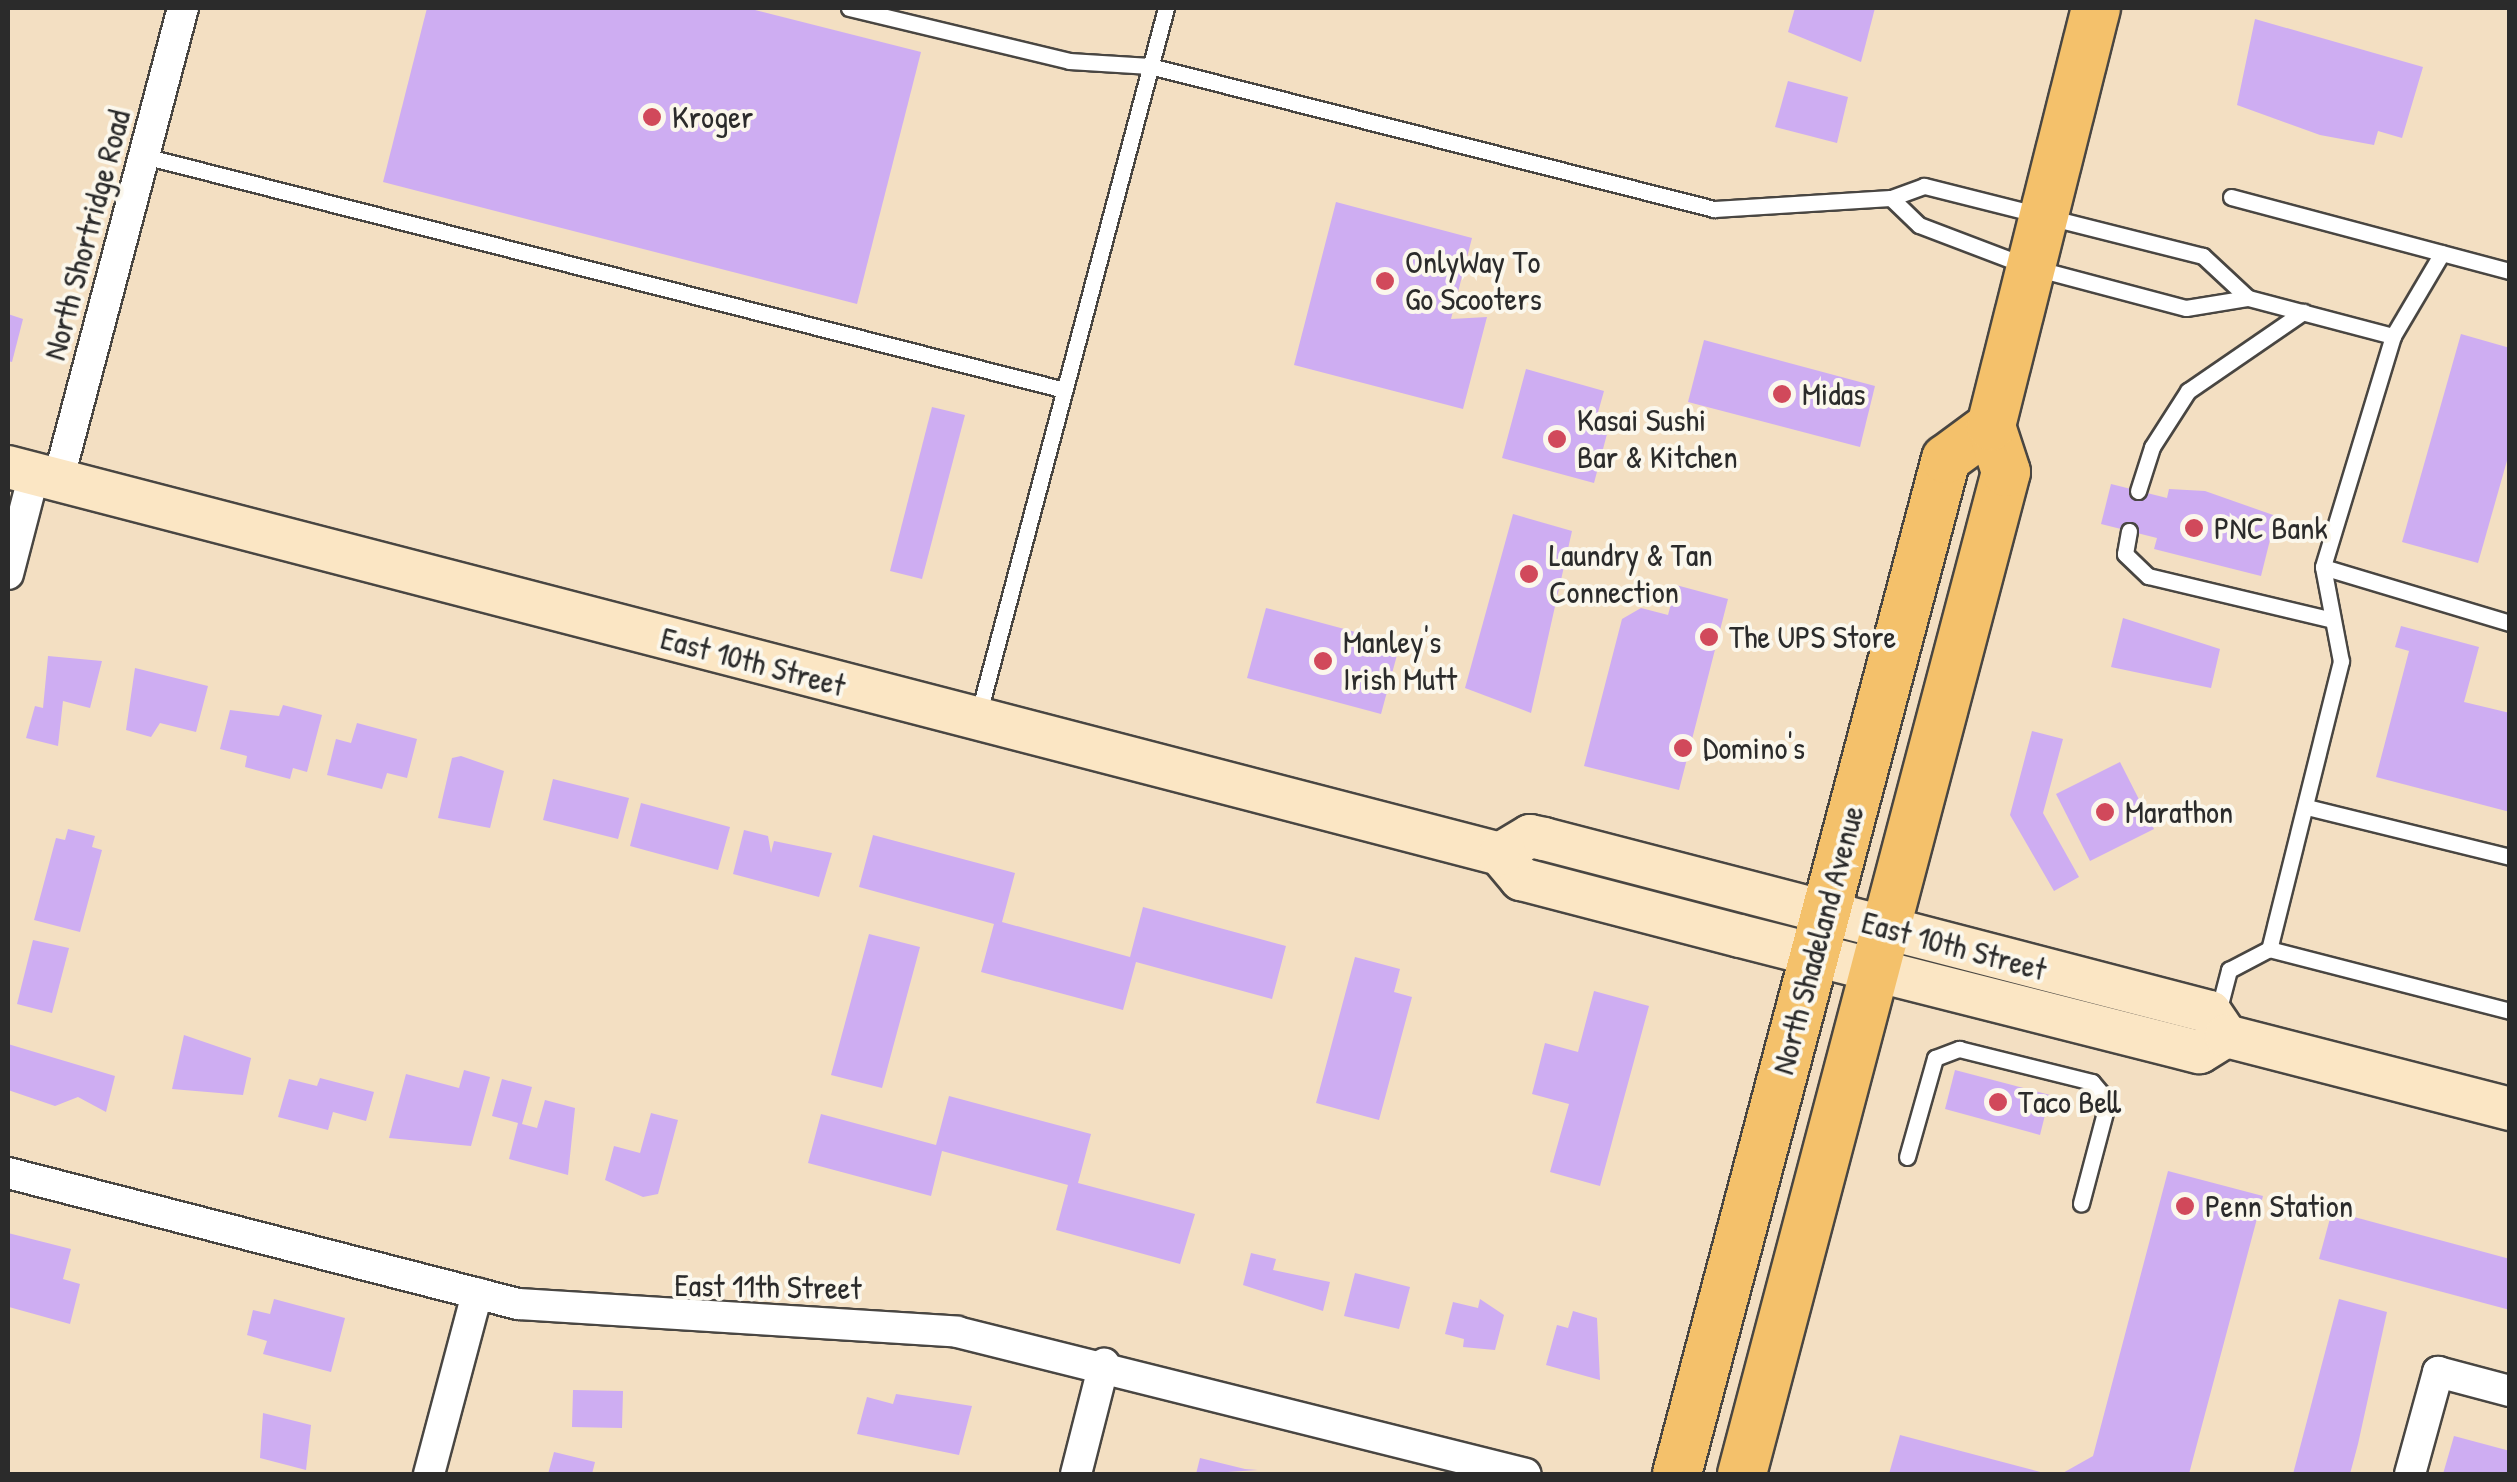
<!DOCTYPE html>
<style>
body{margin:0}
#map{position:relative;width:2517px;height:1482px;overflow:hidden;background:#f3dfc2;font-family:"Patrick Hand",sans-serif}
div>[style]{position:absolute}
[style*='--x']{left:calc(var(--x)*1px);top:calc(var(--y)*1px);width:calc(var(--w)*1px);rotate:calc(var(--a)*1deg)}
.building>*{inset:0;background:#ceadf2}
.roads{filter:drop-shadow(2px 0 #494642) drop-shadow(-2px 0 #494642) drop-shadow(0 2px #494642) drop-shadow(0 -2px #494642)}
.service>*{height:15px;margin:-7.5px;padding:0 7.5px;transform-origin:7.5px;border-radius:7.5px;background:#fff}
.minor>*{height:30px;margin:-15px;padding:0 15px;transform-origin:15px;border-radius:15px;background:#fff}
.secondary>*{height:42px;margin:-21px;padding:0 21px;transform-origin:21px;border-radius:21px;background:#fbe6c4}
.primary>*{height:48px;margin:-24px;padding:0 24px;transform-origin:24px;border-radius:24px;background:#f4c16b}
.dots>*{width:28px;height:28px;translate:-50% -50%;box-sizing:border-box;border:5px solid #fbf7ec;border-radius:50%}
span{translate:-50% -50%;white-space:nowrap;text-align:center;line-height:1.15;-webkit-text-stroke:8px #fbf7ec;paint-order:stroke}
.poi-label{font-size:32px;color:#2b2b2b}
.left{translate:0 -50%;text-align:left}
.street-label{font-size:32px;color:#2b2b2b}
.frame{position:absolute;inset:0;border:10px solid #2b2b2b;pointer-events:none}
</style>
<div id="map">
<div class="building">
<i style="clip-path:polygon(427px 8px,747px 8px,921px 52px,857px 304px,383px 182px)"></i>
<i style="clip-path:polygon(1795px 8px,1875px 8px,1861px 62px,1788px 32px)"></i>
<i style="clip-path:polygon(2255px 19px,2423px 67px,2402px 138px,2378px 131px,2374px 145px,2320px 135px,2237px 105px)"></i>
<i style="clip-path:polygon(1788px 81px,1848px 97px,1837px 143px,1775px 127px)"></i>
<i style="clip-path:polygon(1336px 202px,1472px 238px,1451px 319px,1487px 317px,1463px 409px,1294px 365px)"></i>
<i style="clip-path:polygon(8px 314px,23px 319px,12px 362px,8px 361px)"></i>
<i style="clip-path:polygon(2461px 334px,2510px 348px,2510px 450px,2478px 563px,2402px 542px)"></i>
<i style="clip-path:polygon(1704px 340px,1875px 386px,1860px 447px,1688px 402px)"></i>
<i style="clip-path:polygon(1526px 369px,1604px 391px,1597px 416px,1611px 419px,1594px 483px,1502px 458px)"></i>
<i style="clip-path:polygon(932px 407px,965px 415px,922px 579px,890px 571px)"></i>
<i style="clip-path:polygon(2111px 484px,2167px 498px,2169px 489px,2205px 491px,2276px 516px,2261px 576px,2154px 549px,2157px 538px,2101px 524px)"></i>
<i style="clip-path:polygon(1513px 514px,1572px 531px,1531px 713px,1465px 688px)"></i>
<i style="clip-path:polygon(1676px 585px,1728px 599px,1679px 790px,1584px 766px,1622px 619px,1641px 608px,1668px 615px)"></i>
<i style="clip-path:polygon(1266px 608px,1400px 644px,1381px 714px,1247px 678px)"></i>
<i style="clip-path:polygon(2123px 618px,2220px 649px,2211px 688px,2111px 667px)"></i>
<i style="clip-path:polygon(2401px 626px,2479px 647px,2464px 702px,2510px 713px,2510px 812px,2376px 777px,2409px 651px,2395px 647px)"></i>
<i style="clip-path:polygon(48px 656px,102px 661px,90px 708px,63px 701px,58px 746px,26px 738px,35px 706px,43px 708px)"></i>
<i style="clip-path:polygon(135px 668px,208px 686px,196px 732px,160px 723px,151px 737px,126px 730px)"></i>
<i style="clip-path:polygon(283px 705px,322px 715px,307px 772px,293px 768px,290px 779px,245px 767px,247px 756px,220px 749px,230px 710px,279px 716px)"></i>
<i style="clip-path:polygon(357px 723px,417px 739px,407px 778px,387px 773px,382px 789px,327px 775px,336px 739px,351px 743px)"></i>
<i style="clip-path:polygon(2032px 731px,2063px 739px,2043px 813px,2079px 877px,2054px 891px,2010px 815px)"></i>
<i style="clip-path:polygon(461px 756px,504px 771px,490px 828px,438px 818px,452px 758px)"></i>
<i style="clip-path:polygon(2120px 762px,2154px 829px,2090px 861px,2056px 794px)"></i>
<i style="clip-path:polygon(553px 779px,629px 798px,618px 839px,543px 820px)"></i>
<i style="clip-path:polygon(641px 803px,730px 827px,718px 870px,630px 846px)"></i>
<i style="clip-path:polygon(68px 829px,95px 836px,92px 847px,102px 850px,80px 932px,34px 920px,56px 838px,65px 840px)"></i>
<i style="clip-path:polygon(744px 830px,768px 836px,771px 853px,774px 841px,832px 853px,819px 897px,733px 874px)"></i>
<i style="clip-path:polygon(873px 835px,1015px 873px,1002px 922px,1130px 957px,1143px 907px,1286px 946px,1272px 999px,1136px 962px,1123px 1010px,981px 972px,994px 924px,859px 887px)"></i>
<i style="clip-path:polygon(869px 934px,920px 947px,882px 1088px,831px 1075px)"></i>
<i style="clip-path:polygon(33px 940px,69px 948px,52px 1013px,17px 1004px)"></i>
<i style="clip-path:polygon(1355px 957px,1400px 969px,1394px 992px,1412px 997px,1379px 1120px,1316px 1103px)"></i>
<i style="clip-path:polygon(1594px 991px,1649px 1006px,1600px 1186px,1550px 1172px,1569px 1104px,1532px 1094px,1545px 1043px,1578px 1052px)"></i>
<i style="clip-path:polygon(184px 1035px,251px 1058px,243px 1095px,172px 1089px)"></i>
<i style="clip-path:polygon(8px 1044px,115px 1076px,106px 1112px,78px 1097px,55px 1106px,8px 1090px)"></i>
<i style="clip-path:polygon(464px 1070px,490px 1077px,471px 1146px,389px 1138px,406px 1074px,459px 1088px)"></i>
<i style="clip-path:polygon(1955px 1070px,2050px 1095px,2040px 1135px,1945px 1109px)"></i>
<i style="clip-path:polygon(320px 1078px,374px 1092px,366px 1121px,333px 1112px,328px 1130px,278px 1117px,289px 1079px,317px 1086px)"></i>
<i style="clip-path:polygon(502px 1079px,532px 1087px,522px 1124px,537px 1128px,545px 1100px,575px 1108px,568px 1175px,509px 1159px,518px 1123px,492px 1116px)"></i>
<i style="clip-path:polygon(949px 1096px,1091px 1134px,1078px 1183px,1195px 1214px,1180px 1264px,1056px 1230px,1068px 1185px,942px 1151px,931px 1196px,808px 1163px,821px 1114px,936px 1145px)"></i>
<i style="clip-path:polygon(651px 1113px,678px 1120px,658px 1194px,643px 1197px,605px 1180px,614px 1146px,640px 1153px)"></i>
<i style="clip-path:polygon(2168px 1171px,2263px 1196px,2189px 1474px,2061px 1474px,2093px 1456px)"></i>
<i style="clip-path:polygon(2332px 1211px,2510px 1259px,2510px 1310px,2319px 1259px)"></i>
<i style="clip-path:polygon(8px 1233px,71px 1249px,63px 1279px,80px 1284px,70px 1324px,9px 1307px)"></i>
<i style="clip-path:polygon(1251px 1253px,1276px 1259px,1273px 1270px,1330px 1282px,1323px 1311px,1243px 1285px)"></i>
<i style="clip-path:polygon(1355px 1273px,1410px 1287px,1399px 1329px,1344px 1316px)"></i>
<i style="clip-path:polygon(274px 1299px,345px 1318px,331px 1372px,263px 1354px,267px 1341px,247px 1335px,253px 1310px,270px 1314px)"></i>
<i style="clip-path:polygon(1480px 1299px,1504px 1315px,1495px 1350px,1463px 1347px,1464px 1339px,1445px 1334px,1453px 1302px,1478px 1308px)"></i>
<i style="clip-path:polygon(2339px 1299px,2387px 1312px,2358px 1444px,2350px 1474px,2293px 1474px)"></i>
<i style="clip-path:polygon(1573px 1311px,1597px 1318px,1600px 1380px,1546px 1365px,1557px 1325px,1568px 1328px)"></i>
<i style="clip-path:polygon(573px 1390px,623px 1391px,622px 1428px,572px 1427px)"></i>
<i style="clip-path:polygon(896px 1394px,972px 1406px,959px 1455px,857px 1434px,867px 1397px,893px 1404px)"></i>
<i style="clip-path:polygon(263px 1413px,311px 1425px,306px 1470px,260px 1458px)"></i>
<i style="clip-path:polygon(1900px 1435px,2044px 1473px,2044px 1474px,1889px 1474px)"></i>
<i style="clip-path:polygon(2454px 1436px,2510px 1451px,2510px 1474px,2443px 1474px)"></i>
<i style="clip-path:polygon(554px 1452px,595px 1462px,592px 1474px,548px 1474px)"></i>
<i style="clip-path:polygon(1200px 1458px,1245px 1469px,1258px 1470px,1196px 1474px)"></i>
</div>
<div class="roads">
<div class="service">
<i style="--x:849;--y:8;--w:226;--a:13.5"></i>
<i style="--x:1069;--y:61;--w:81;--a:3.5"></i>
<i style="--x:1150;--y:66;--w:582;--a:14.23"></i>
<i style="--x:1714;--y:209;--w:177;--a:-3.6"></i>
<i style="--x:144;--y:156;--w:950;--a:14.26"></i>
<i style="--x:2231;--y:197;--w:289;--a:14.9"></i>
<i style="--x:2248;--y:298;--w:62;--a:-137"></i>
<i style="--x:2203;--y:256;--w:288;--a:-165.9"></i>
<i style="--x:1924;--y:186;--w:35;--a:160"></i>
<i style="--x:1891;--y:198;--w:39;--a:44"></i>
<i style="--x:1919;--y:225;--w:116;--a:20.8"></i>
<i style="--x:2027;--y:266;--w:164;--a:14.8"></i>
<i style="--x:2186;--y:308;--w:63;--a:-9.2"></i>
<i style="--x:2248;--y:298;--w:150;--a:14.7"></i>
<i style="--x:2393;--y:336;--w:241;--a:106.9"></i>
<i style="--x:2323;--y:567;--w:96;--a:79.2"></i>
<i style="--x:2341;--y:661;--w:297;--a:104"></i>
<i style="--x:2393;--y:336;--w:96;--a:-59.4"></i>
<i style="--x:2138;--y:491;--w:46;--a:-72.3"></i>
<i style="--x:2152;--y:447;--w:67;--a:-57.3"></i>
<i style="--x:2188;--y:391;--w:140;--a:-34.5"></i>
<i style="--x:2129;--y:531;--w:23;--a:100"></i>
<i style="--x:2125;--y:554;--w:32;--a:44"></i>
<i style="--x:2148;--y:576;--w:189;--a:13.4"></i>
<i style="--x:2323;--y:567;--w:195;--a:16.7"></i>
<i style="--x:978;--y:716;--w:733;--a:-75.13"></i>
<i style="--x:2311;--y:808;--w:205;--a:13.8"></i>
<i style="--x:2217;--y:1016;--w:48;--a:-75.4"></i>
<i style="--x:2229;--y:970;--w:45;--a:-27.7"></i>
<i style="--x:2269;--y:949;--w:249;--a:14.4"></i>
<i style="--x:1907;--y:1157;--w:103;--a:-74.2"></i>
<i style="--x:1935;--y:1058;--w:26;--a:-21"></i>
<i style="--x:1959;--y:1049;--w:137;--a:13.9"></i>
<i style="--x:2092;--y:1082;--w:25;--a:50"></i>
<i style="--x:2108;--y:1101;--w:106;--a:104.8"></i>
</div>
<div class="minor">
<i style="--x:58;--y:481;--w:489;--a:-75.2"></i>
<i style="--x:8;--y:574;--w:103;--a:-75.4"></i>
<i style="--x:8;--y:1173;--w:527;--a:14.41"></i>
<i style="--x:518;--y:1304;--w:440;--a:3.6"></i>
<i style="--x:957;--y:1332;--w:586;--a:14.01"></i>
<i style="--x:429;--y:1474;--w:187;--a:-75.1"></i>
<i style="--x:1076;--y:1474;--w:114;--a:-75.7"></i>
<i style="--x:2410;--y:1474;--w:106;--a:-74.6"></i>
<i style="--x:2438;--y:1372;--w:74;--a:14.8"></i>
</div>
<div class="secondary">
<i style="--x:8;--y:467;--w:1541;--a:14.54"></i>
<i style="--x:1500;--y:854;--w:33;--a:50"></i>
<i style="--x:1521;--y:879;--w:226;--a:14.6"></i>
<i style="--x:1740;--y:936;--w:474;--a:14.2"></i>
<i style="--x:2200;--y:1052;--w:31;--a:-32"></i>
<i style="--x:1500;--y:854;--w:35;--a:-31"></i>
<i style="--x:1530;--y:836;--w:14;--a:12"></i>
<i style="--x:1544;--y:839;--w:688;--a:14.56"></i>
<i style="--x:2210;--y:1012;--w:29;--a:56"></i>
<i style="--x:2226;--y:1036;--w:293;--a:14.4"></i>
</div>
<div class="primary">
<i style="--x:1677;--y:1474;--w:1050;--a:-75.16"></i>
<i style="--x:1946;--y:459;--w:56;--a:-36.3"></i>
<i style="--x:1742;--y:1474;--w:1036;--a:-75.24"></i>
<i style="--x:2006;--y:472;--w:48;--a:-108.1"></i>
<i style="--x:1991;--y:426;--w:431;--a:-75.9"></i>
</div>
</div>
<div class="dots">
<i style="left:652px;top:117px;background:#d1495b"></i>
<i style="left:1385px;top:281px;background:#d1495b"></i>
<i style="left:1782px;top:394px;background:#d1495b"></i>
<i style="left:1557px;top:439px;background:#d1495b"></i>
<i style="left:2194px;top:528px;background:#d1495b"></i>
<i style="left:1529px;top:574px;background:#d1495b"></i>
<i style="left:1709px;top:637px;background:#d1495b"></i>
<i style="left:1323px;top:661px;background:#d1495b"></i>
<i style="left:1683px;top:748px;background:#d1495b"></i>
<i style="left:2105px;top:812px;background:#d1495b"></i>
<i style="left:1998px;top:1102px;background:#d1495b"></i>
<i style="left:2185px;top:1206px;background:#d1495b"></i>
</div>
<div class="poi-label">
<span class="left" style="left:672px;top:117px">Kroger</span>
<span class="left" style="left:1405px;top:281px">OnlyWay To<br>Go Scooters</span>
<span class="left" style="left:1802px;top:394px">Midas</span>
<span class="left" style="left:1577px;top:439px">Kasai Sushi<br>Bar &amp; Kitchen</span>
<span class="left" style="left:2214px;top:528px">PNC Bank</span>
<span class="left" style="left:1549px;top:574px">Laundry &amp; Tan<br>Connection</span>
<span class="left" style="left:1729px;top:637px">The UPS Store</span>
<span class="left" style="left:1343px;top:661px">Manley's<br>Irish Mutt</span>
<span class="left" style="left:1703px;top:748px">Domino's</span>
<span class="left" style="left:2125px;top:812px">Marathon</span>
<span class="left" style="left:2018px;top:1102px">Taco Bell</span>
<span class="left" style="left:2205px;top:1206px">Penn Station</span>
</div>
<div class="street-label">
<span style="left:87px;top:235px;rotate:-75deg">North Shortridge Road</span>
<span style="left:753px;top:662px;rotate:15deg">East 10th Street</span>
<span style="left:1818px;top:940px;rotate:-75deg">North Shadeland Avenue</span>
<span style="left:1954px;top:946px;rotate:15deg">East 10th Street</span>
<span style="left:768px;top:1287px;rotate:1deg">East 11th Street</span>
</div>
<div class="frame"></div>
</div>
